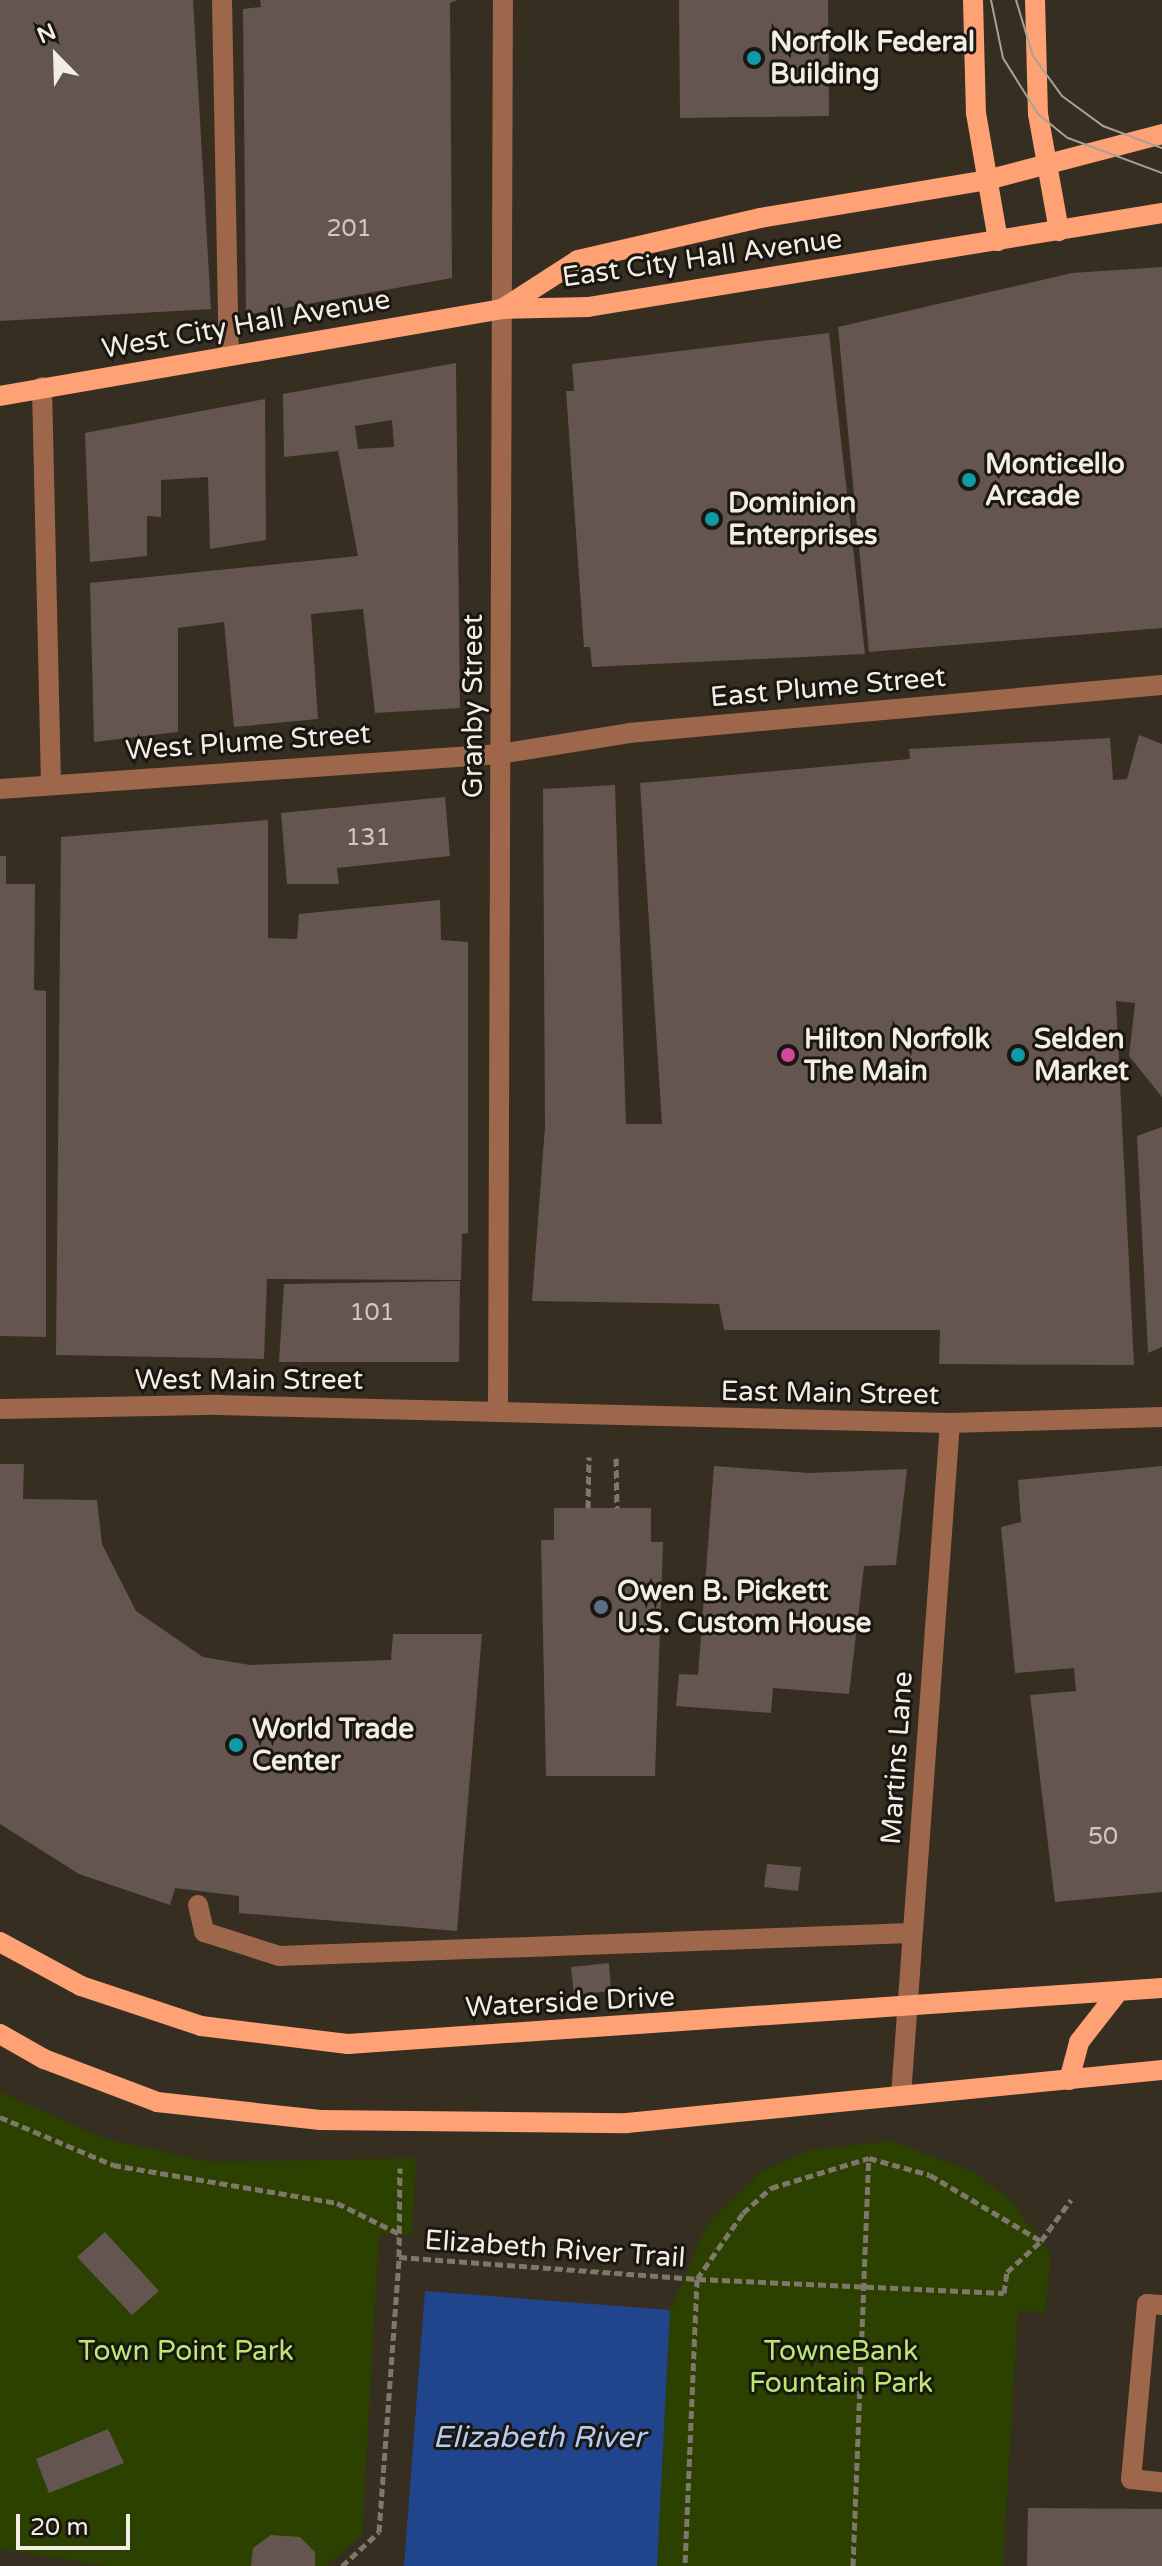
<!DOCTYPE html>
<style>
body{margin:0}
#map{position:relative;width:1162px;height:2566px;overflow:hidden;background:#352e21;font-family:"Varela Round",sans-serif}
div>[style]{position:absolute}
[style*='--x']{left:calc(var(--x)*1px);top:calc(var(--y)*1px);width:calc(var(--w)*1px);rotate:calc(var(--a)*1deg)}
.green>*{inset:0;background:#2c4100}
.water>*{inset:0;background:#21458c}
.building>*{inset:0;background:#655550}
.path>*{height:5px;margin-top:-2.5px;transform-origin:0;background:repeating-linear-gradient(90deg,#7e776c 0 8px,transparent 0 12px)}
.minor>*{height:20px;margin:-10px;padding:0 10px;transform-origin:10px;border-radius:10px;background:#9e664a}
.major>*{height:20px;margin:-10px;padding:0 10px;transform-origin:10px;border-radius:10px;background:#fea174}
.tram>*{height:2px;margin:-1px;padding:0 1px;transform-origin:1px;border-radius:1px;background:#a6a197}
.dots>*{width:22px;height:22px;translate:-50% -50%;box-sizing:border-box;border:4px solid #1a1711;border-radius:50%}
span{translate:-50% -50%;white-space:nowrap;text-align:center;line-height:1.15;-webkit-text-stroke:6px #1a1711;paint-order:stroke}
.number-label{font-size:24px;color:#cfc7c0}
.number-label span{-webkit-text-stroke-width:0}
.poi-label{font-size:28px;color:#f2ede5;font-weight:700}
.left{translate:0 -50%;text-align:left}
.street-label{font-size:28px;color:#f2ede5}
.park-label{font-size:28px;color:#bae973}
.water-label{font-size:30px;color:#b4cbf4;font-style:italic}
.north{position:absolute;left:16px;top:16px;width:80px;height:80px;-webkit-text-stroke:6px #1a1711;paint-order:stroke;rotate:337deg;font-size:22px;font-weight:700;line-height:32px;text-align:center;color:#f2ede5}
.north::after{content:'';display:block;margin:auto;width:28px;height:36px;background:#f2ede5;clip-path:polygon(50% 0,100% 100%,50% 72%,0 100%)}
.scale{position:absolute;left:16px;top:2514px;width:114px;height:36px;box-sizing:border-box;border:4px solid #f2ede5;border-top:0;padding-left:10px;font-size:24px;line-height:28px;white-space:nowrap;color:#f2ede5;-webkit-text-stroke:6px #1a1711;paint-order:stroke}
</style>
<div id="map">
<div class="green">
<i style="clip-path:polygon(0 2092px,106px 2139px,211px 2162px,416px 2158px,412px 2235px,379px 2233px,362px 2535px,326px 2566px,106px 2566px,0 2549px)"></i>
<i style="clip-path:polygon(891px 2141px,974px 2172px,1010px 2200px,1051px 2254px,1045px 2312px,1018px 2311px,1003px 2566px,657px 2566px,670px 2310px,708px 2223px,762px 2171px,811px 2150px)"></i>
</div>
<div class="water">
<i style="clip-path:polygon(425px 2291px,670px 2310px,657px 2566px,404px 2566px)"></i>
</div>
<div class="building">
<i style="clip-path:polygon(0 0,193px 0,211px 309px,0 321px)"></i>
<i style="clip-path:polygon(260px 0,457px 0,450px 3px,452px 278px,246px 315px,243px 9px,261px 7px)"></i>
<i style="clip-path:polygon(679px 0,828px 0,829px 116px,680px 118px)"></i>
<i style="clip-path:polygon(1162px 267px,1162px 628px,869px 652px,838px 327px,1072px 273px)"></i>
<i style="clip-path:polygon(829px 333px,865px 654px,592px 667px,590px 647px,584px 647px,566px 391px,574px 391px,572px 364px)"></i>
<i style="clip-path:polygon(evenodd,456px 363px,460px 708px,375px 713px,363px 609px,311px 614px,318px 719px,234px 727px,224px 622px,178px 628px,178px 732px,94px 742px,90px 583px,358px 556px,338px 451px,284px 457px,283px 394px,456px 363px,392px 420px,394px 447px,358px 449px,355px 426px,392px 420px)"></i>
<i style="clip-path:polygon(265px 399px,266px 540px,210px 549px,208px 477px,161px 480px,161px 517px,147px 516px,147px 556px,90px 562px,85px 433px)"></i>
<i style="clip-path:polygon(1139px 735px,1162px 744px,1162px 1097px,1129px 1056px,1135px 1003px,1116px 1001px,1134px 1365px,939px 1364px,940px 1330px,724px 1330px,719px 1304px,532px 1301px,545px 1126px,543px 789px,615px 785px,626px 1124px,662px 1124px,640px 783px,910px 759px,909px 749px,1110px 738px,1113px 780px,1127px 779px)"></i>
<i style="clip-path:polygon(445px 797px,450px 856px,337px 868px,339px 884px,287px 884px,281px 813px)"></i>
<i style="clip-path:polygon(268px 820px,268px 938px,297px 939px,299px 914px,440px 900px,441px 940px,468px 942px,468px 1233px,462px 1234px,461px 1280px,267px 1279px,264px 1359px,56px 1355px,61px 837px)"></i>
<i style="clip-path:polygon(0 856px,6px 856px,6px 884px,35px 884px,34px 990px,46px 991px,46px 1337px,0 1336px)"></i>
<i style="clip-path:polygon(1162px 1127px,1162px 1347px,1148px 1353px,1137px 1136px)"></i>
<i style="clip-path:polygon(460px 1281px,459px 1362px,279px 1362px,284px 1284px)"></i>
<i style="clip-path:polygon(0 1464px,24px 1464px,23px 1499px,97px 1500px,102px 1544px,136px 1611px,203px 1657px,250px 1665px,391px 1660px,393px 1634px,482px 1634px,457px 1931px,239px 1913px,239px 1896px,175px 1888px,170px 1905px,79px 1874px,0 1824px)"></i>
<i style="clip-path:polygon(714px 1466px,809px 1473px,907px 1469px,896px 1565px,864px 1566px,849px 1694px,773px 1688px,771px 1713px,676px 1706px,679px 1674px,698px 1675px)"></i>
<i style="clip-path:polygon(1162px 1466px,1162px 1892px,1055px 1902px,1030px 1695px,1076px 1691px,1074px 1668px,1015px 1673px,1001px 1527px,1021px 1522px,1018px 1480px)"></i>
<i style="clip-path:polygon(554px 1508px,651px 1508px,651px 1542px,663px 1542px,655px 1776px,546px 1776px,541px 1540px,554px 1540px)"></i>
<i style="clip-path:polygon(767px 1864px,801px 1867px,798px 1891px,764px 1887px)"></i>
<i style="clip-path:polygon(609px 1963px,611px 1991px,574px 1995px,571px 1967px)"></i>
<i style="clip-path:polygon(105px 2232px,159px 2291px,132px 2315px,77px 2257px)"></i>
<i style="clip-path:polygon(108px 2429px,124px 2463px,49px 2493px,36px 2459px)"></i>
<i style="clip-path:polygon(1028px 2508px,1162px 2509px,1162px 2566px,1027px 2566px)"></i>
<i style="clip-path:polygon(271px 2535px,300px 2537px,315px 2552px,315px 2566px,251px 2566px,253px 2548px)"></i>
</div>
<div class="path">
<i style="--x:616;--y:1458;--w:50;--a:88.9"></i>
<i style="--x:588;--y:1508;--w:51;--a:-88.9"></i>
<i style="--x:0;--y:2117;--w:123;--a:23"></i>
<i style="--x:113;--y:2165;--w:227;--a:9.6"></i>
<i style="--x:337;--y:2203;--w:70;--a:26.2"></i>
<i style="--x:399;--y:2257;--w:89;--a:-89.4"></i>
<i style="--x:697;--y:2279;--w:80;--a:-55.1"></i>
<i style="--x:743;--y:2213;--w:38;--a:-42"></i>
<i style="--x:771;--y:2188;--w:102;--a:-17"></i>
<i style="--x:869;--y:2158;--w:63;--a:15.6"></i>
<i style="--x:930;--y:2175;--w:129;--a:30.7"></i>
<i style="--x:1041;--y:2241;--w:51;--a:-53.8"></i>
<i style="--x:698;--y:2279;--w:306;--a:2.6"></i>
<i style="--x:1004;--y:2293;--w:21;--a:-82"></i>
<i style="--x:1007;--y:2272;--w:46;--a:-42.4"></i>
<i style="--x:342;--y:2566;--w:50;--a:-42.6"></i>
<i style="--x:379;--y:2532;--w:276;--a:-85.8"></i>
<i style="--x:399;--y:2257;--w:299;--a:4.2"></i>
<i style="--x:697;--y:2279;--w:287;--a:92.4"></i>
<i style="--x:853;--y:2566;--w:408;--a:-87.8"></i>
</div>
<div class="minor">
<i style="--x:222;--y:0;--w:356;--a:88.9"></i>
<i style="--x:42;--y:387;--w:397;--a:88.7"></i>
<i style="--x:0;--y:789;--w:501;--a:-4"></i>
<i style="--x:500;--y:754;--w:131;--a:-9.2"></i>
<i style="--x:629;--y:733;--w:535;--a:-5.15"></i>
<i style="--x:0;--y:1409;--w:218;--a:-1.1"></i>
<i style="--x:218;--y:1405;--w:732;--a:1.41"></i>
<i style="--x:950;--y:1423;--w:212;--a:-1.6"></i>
<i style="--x:498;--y:1412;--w:1412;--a:-89.8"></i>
<i style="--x:198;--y:1905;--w:28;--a:77"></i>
<i style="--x:204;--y:1932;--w:79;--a:17.7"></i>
<i style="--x:279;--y:1956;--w:632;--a:-2.08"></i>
<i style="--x:901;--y:2096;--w:675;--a:-85.84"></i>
<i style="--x:1162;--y:2305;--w:15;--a:-176"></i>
<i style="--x:1147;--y:2304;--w:176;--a:95.2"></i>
<i style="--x:1131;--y:2479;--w:31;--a:6"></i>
</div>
<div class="major">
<i style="--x:973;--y:0;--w:113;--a:88.5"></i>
<i style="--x:976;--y:113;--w:130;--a:80.2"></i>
<i style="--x:1035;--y:0;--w:114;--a:88.5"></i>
<i style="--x:1038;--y:114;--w:119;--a:79.8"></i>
<i style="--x:502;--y:309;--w:90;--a:-32.8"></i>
<i style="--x:578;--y:260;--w:187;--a:-13"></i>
<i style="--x:760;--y:218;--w:230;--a:-9.5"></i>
<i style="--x:987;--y:180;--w:181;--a:-14.7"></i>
<i style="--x:0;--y:396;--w:509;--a:-9.83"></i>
<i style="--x:502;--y:309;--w:86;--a:-1.3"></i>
<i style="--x:588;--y:307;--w:582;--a:-9.3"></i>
<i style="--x:0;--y:1942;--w:92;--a:28.5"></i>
<i style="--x:81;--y:1986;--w:126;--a:18.4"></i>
<i style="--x:201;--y:2026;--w:148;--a:7"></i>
<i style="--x:348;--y:2044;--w:816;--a:-3.94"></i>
<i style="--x:0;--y:2034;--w:51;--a:29.6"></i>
<i style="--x:44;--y:2059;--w:121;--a:20.8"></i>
<i style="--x:157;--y:2102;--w:164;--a:6.3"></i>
<i style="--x:320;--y:2120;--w:307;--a:0.6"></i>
<i style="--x:627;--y:2123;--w:538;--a:-5.66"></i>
<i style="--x:1069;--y:2080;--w:39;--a:-75"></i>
<i style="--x:1079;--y:2042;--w:63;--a:-52"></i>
</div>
<div class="tram">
<i style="--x:991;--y:0;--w:59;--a:78.3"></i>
<i style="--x:1003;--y:58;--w:66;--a:58"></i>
<i style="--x:1038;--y:114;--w:38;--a:39"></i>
<i style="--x:1068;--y:138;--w:100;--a:20.4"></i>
<i style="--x:1016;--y:0;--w:59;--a:73.1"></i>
<i style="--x:1033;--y:56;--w:49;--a:54.1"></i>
<i style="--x:1062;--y:96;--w:51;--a:36.2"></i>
<i style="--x:1103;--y:126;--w:63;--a:20.4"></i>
</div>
<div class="dots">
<i style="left:754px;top:58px;background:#0f9aa8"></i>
<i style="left:969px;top:480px;background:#0f9aa8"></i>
<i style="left:712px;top:519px;background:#0f9aa8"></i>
<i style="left:788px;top:1055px;background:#d1479c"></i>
<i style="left:1018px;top:1055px;background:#0f9aa8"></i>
<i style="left:601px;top:1607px;background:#5c6f8a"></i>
<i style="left:236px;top:1745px;background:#0f9aa8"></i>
</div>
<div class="number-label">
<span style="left:349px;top:229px">201</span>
<span style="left:368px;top:838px">131</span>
<span style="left:372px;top:1313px">101</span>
<span style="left:1103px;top:1837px">50</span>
</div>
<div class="poi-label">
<span class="left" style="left:770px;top:58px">Norfolk Federal<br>Building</span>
<span class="left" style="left:985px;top:480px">Monticello<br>Arcade</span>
<span class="left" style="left:728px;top:519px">Dominion<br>Enterprises</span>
<span class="left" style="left:804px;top:1055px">Hilton Norfolk<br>The Main</span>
<span class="left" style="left:1034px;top:1055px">Selden<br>Market</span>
<span class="left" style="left:617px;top:1607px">Owen B. Pickett<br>U.S. Custom House</span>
<span class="left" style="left:252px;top:1745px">World Trade<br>Center</span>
</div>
<div class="street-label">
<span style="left:702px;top:258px;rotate:-8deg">East City Hall Avenue</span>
<span style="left:246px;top:324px;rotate:-10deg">West City Hall Avenue</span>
<span style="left:828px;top:687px;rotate:-5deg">East Plume Street</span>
<span style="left:473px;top:706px;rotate:-90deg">Granby Street</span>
<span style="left:248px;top:742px;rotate:-4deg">West Plume Street</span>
<span style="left:249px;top:1380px">West Main Street</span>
<span style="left:830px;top:1393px;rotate:1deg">East Main Street</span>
<span style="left:897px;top:1758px;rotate:-86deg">Martins Lane</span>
<span style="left:570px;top:2002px;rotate:-3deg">Waterside Drive</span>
<span style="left:555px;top:2249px;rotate:4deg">Elizabeth River Trail</span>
</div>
<div class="park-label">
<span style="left:186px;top:2351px">Town Point Park</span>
<span style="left:841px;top:2367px">TowneBank<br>Fountain Park</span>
</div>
<div class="water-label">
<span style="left:539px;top:2438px">Elizabeth River</span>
</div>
<div class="north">N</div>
<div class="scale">20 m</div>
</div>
